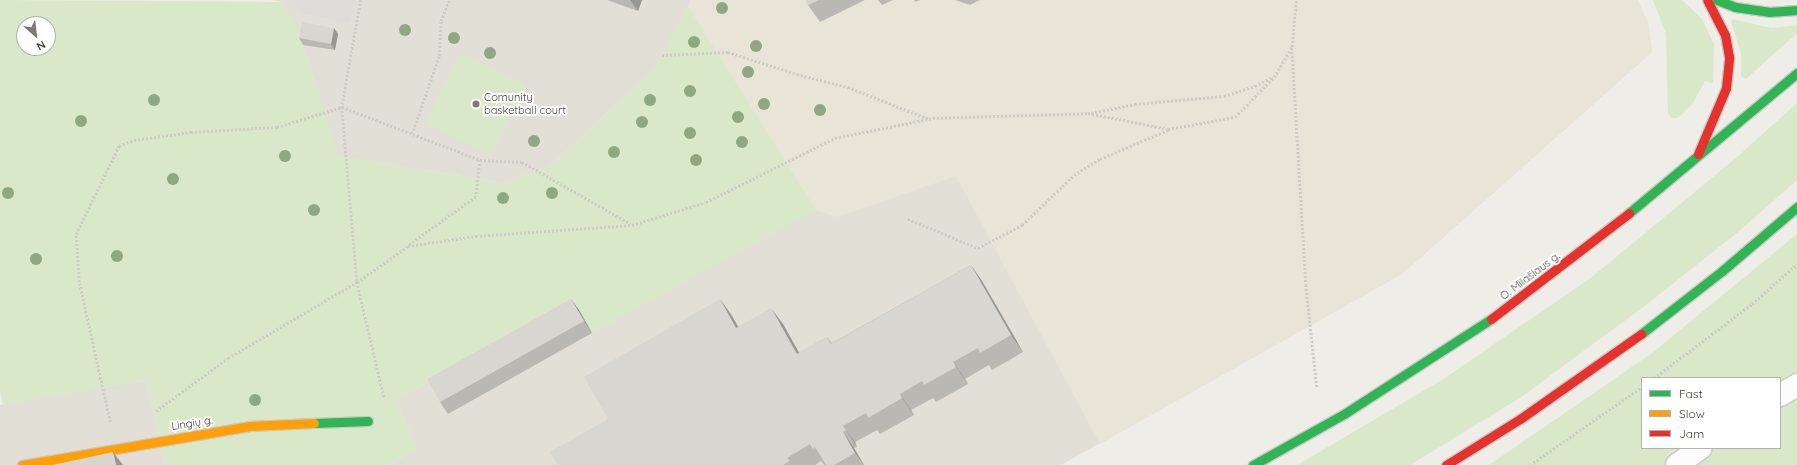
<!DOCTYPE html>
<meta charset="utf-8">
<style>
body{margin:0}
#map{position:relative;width:1797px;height:465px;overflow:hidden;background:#eeede8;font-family:Quicksand,sans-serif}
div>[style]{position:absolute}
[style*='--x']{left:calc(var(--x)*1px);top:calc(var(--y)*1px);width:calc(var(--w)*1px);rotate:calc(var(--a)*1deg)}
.residential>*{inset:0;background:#e2dfd6}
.education>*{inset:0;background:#e8e5d8}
.green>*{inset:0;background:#dae8ca}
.parking>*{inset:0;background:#dddcd8}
.path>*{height:2.5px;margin-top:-1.25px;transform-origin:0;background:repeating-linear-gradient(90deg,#cccbc6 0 2px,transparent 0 4px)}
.roads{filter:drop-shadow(1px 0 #cac9c4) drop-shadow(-1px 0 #cac9c4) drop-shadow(0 1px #cac9c4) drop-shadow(0 -1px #cac9c4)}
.street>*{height:22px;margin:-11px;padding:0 11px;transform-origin:11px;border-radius:11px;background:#fcfcfc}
.fast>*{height:9px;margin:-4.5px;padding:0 4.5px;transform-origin:4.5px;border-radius:4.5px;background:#30b455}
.slow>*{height:9px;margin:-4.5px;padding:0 4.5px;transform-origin:4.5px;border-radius:4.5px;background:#ff9f0a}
.jam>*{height:9px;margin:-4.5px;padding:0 4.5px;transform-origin:4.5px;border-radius:4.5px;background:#e5322d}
.trees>*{width:12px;height:12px;margin:-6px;border-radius:50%;background:#8fa881}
.wall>*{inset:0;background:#bab8b3}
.shaded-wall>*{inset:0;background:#979692}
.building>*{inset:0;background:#d8d6d0}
.dots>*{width:11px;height:11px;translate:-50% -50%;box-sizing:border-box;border:2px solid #fff;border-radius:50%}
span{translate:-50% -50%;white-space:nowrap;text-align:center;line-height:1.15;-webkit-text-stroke:4px #fff;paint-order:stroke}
.poi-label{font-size:11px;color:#433e35}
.left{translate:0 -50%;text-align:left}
.street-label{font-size:11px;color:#433e35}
.legend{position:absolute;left:1641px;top:377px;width:140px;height:72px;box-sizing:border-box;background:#fff;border:1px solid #b4b2ae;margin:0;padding:5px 7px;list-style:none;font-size:12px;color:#433e35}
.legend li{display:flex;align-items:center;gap:8px;height:20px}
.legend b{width:20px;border:1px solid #b4b2ae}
.north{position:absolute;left:16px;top:16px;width:40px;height:40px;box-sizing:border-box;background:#fff;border:1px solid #b4b2ae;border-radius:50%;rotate:152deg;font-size:11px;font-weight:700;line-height:16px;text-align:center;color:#433e35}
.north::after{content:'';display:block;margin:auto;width:14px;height:18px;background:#7f7b74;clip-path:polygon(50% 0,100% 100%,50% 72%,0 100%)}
</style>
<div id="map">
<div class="residential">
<i style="clip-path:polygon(273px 0,1638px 0,1648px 23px,1652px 52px,1402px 274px,1061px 465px,389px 465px,417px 449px,396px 400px,575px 301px,579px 310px,688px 8px,654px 69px,549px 167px,504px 183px,337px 156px,303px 45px,280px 2px)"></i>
<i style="clip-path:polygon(146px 380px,165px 465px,0 465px,0 405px)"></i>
</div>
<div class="education">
<i style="clip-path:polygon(690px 0,1638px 0,1648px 23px,1652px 52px,1402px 274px,1100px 444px,956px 176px,837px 217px,816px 210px,688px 7px)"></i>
</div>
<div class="green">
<i style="clip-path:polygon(evenodd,0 0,280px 2px,296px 24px,338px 156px,504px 183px,549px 167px,654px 69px,688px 7px,816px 210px,592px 333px,574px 301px,396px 400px,417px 449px,389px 465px,165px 465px,146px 380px,3px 405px,0 391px,0 0,24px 24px,48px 24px,48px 48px,24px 48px,24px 24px)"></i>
<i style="clip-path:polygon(1653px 0,1682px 0,1702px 19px,1714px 44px,1713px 83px,1705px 81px,1693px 103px,1678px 118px,1672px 118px,1668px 114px,1666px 34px)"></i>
<i style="clip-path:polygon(1733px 19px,1771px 28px,1797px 25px,1797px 33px,1746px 79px,1741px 76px,1741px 53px,1731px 22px)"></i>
<i style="clip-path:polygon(461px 53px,526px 85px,491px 156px,426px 124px)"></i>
<i style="clip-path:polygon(1797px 103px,1797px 180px,1738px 232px,1646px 305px,1520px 398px,1410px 465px,1297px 465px,1442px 380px,1592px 277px,1737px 157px)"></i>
<i style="clip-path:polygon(evenodd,1797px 234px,1797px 465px,1489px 465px,1652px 353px,1797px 234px,1642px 378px,1780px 378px,1780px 448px,1642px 448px,1642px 378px)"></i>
</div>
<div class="parking">
<i style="clip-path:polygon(295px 0,355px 0,350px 23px,297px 12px)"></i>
</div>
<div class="path">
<i style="--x:361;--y:0;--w:109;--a:100.1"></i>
<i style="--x:342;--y:107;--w:176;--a:85.1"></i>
<i style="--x:357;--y:282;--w:118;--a:76.8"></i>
<i style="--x:1292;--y:48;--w:237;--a:86.6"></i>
<i style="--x:1306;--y:285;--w:104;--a:83.9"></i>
<i style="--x:662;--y:55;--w:66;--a:-2.6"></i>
<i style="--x:728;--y:52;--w:72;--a:17.7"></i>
<i style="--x:797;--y:74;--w:53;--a:14.3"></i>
<i style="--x:848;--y:87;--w:87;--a:21.6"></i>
<i style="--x:1091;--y:113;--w:45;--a:-11.6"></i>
<i style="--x:1135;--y:104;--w:89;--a:-5.1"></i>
<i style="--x:1224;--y:96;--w:33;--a:-18"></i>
<i style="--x:1255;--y:86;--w:18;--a:-27"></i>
<i style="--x:412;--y:134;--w:83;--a:-70.9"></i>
<i style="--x:439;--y:56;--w:35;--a:-87"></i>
<i style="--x:441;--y:21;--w:22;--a:-69"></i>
<i style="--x:480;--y:160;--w:42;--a:2.7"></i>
<i style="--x:522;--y:162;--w:125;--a:29.6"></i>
<i style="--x:908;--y:219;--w:76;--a:22.5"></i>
<i style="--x:978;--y:248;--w:50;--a:-27.6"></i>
<i style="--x:1022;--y:225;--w:72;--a:-43.9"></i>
<i style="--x:1074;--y:175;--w:31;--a:-32"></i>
<i style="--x:1100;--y:159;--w:74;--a:-23.1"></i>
<i style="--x:1654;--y:378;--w:123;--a:-37.1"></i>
<i style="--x:1752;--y:304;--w:60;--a:-41.6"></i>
<i style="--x:156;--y:411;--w:89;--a:-36.4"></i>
<i style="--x:228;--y:358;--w:150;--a:-30.5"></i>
<i style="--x:357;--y:282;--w:62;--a:-35.2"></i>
<i style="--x:408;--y:246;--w:69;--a:-8.4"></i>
<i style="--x:476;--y:236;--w:156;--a:-4"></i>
<i style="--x:632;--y:225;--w:77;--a:-17.3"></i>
<i style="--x:706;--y:202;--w:144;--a:-26.4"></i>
<i style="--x:835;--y:138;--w:100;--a:-11.5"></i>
<i style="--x:933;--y:118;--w:155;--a:-1.8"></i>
<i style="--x:1088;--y:113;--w:82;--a:11.3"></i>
<i style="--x:1168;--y:129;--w:68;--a:-10.2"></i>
<i style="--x:1235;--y:117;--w:56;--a:-45.7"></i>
<i style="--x:1274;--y:77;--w:35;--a:-59"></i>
<i style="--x:1292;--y:47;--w:47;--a:-85.1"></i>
<i style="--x:110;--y:422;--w:143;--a:-102.5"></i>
<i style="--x:79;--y:282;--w:48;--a:-93.6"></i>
<i style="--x:76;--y:234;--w:98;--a:-64"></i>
<i style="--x:119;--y:146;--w:16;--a:-22"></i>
<i style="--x:134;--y:140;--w:58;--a:-8"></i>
<i style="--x:191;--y:132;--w:86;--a:-3.3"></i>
<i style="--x:277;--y:127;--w:68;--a:-17.1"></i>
<i style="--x:342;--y:107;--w:148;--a:21"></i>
<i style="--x:480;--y:160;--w:37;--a:96"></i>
<i style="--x:476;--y:197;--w:82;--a:144.4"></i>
<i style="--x:1530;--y:465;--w:136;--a:-34.9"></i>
</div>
<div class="roads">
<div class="street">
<i style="--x:1780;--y:395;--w:20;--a:-30"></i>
<i style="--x:1677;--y:465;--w:29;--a:-36"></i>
</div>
<div class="fast">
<i style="--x:1717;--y:0;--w:19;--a:21"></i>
<i style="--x:1735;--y:7;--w:34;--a:8"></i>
<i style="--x:1769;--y:12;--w:28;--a:-4"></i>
<i style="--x:1629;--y:213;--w:219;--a:-39.8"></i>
<i style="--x:1641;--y:334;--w:103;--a:-37.9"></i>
<i style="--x:1722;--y:271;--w:99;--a:-40.5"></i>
<i style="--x:314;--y:423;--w:54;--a:-2.1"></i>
<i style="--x:1253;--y:465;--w:104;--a:-29.3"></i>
<i style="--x:1344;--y:414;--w:175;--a:-32.9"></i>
</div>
<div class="slow">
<i style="--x:22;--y:465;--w:230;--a:-9.7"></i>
<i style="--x:249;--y:426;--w:65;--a:-2.6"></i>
</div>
<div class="jam">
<i style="--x:1698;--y:154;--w:72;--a:-67"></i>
<i style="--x:1726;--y:88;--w:31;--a:-84"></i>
<i style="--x:1729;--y:57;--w:22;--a:-100"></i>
<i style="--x:1725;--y:35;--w:39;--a:-117"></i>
<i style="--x:1491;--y:319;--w:174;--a:-37.5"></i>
<i style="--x:1446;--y:465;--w:87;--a:-31.9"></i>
<i style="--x:1520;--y:419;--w:148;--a:-35.1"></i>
</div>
</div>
<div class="trees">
<i style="left:722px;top:8px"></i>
<i style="left:405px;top:30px"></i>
<i style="left:454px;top:38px"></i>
<i style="left:694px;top:42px"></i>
<i style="left:756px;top:46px"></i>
<i style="left:490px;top:53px"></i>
<i style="left:748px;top:72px"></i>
<i style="left:690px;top:91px"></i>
<i style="left:154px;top:100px"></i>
<i style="left:650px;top:100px"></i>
<i style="left:764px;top:104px"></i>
<i style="left:820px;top:110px"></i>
<i style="left:738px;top:117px"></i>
<i style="left:81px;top:121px"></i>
<i style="left:642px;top:122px"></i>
<i style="left:690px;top:133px"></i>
<i style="left:534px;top:141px"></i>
<i style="left:742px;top:142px"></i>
<i style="left:614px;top:152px"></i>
<i style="left:285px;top:156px"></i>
<i style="left:696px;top:160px"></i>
<i style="left:173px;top:179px"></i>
<i style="left:8px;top:193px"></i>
<i style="left:552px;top:193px"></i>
<i style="left:503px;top:198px"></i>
<i style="left:314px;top:210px"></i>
<i style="left:117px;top:256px"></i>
<i style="left:36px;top:259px"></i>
<i style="left:255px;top:400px"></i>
</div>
<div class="wall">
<i style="clip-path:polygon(607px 0,642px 0,638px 11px)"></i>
<i style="clip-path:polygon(806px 0,865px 0,820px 22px,808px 5px)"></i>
<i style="clip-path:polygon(878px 0,893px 0,882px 5px)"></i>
<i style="clip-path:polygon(914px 0,920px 0,915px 2px)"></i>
<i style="clip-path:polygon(955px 0,980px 0,970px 5px)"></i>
<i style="clip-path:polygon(334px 28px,338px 34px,335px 50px,303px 45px,299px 38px)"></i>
<i style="clip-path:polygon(971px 265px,982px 281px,1023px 352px,992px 370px,989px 365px,965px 379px,968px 384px,936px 402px,933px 398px,911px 410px,914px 415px,880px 434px,877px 430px,855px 442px,857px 447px,854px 448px,864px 465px,824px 465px,821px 461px,815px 465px,558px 465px,608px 419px,720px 299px,732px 316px,738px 327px,783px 324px,799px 353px,827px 337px,832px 343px)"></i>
<i style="clip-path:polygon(571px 299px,579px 310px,592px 333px,448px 414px,440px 402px)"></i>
</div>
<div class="shaded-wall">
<i style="clip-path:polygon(630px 0,642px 0,638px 11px)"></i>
<i style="clip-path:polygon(334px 28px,338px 34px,335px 50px,331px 44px)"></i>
<i style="clip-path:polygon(971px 265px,982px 281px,1023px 352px,1011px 335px)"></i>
<i style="clip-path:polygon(571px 299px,579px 310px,592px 333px,584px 321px)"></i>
<i style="clip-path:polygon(720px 299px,732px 316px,748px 344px,736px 328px)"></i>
<i style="clip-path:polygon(771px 308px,783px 324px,809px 371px,797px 354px)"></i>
<i style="clip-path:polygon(953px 362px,965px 379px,968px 384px,956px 367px)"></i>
<i style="clip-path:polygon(900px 394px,911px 410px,914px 415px,902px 398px)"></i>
<i style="clip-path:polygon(843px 426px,855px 442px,857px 447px,846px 430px)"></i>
<i style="clip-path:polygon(843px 432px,854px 448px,864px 465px,855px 453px)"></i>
<i style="clip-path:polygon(113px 452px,123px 465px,116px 465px)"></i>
</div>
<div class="building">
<i style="clip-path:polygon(806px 0,819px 0,808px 5px)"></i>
<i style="clip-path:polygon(302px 22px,334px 28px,331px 44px,299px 38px)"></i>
<i style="clip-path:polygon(971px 265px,1011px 335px,980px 353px,978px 348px,953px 362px,956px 367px,924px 385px,922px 381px,900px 394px,902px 398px,868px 418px,866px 413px,843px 426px,846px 430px,843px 432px,855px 453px,834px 465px,826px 465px,815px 447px,813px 449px,810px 444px,787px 458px,790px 461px,783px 465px,558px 465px,550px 452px,608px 419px,584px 377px,720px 299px,736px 328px,771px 308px,797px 354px,827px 337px,831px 344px)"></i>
<i style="clip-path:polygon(571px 299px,584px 321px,440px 402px,427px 379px)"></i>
<i style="clip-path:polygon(113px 452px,116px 465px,53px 465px)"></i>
</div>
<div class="dots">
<i style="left:476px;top:104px;background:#7f7b74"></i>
</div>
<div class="poi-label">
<span class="left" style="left:484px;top:104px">Comunity<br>basketball court</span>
</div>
<div class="street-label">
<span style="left:1530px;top:276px;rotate:-37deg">O. Milašiaus g.</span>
<span style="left:192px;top:423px;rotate:-9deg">Lingių g.</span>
</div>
<ul class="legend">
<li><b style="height:5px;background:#30b455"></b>Fast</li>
<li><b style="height:5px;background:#ff9f0a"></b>Slow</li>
<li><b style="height:5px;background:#e5322d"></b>Jam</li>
</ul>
<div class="north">N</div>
</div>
